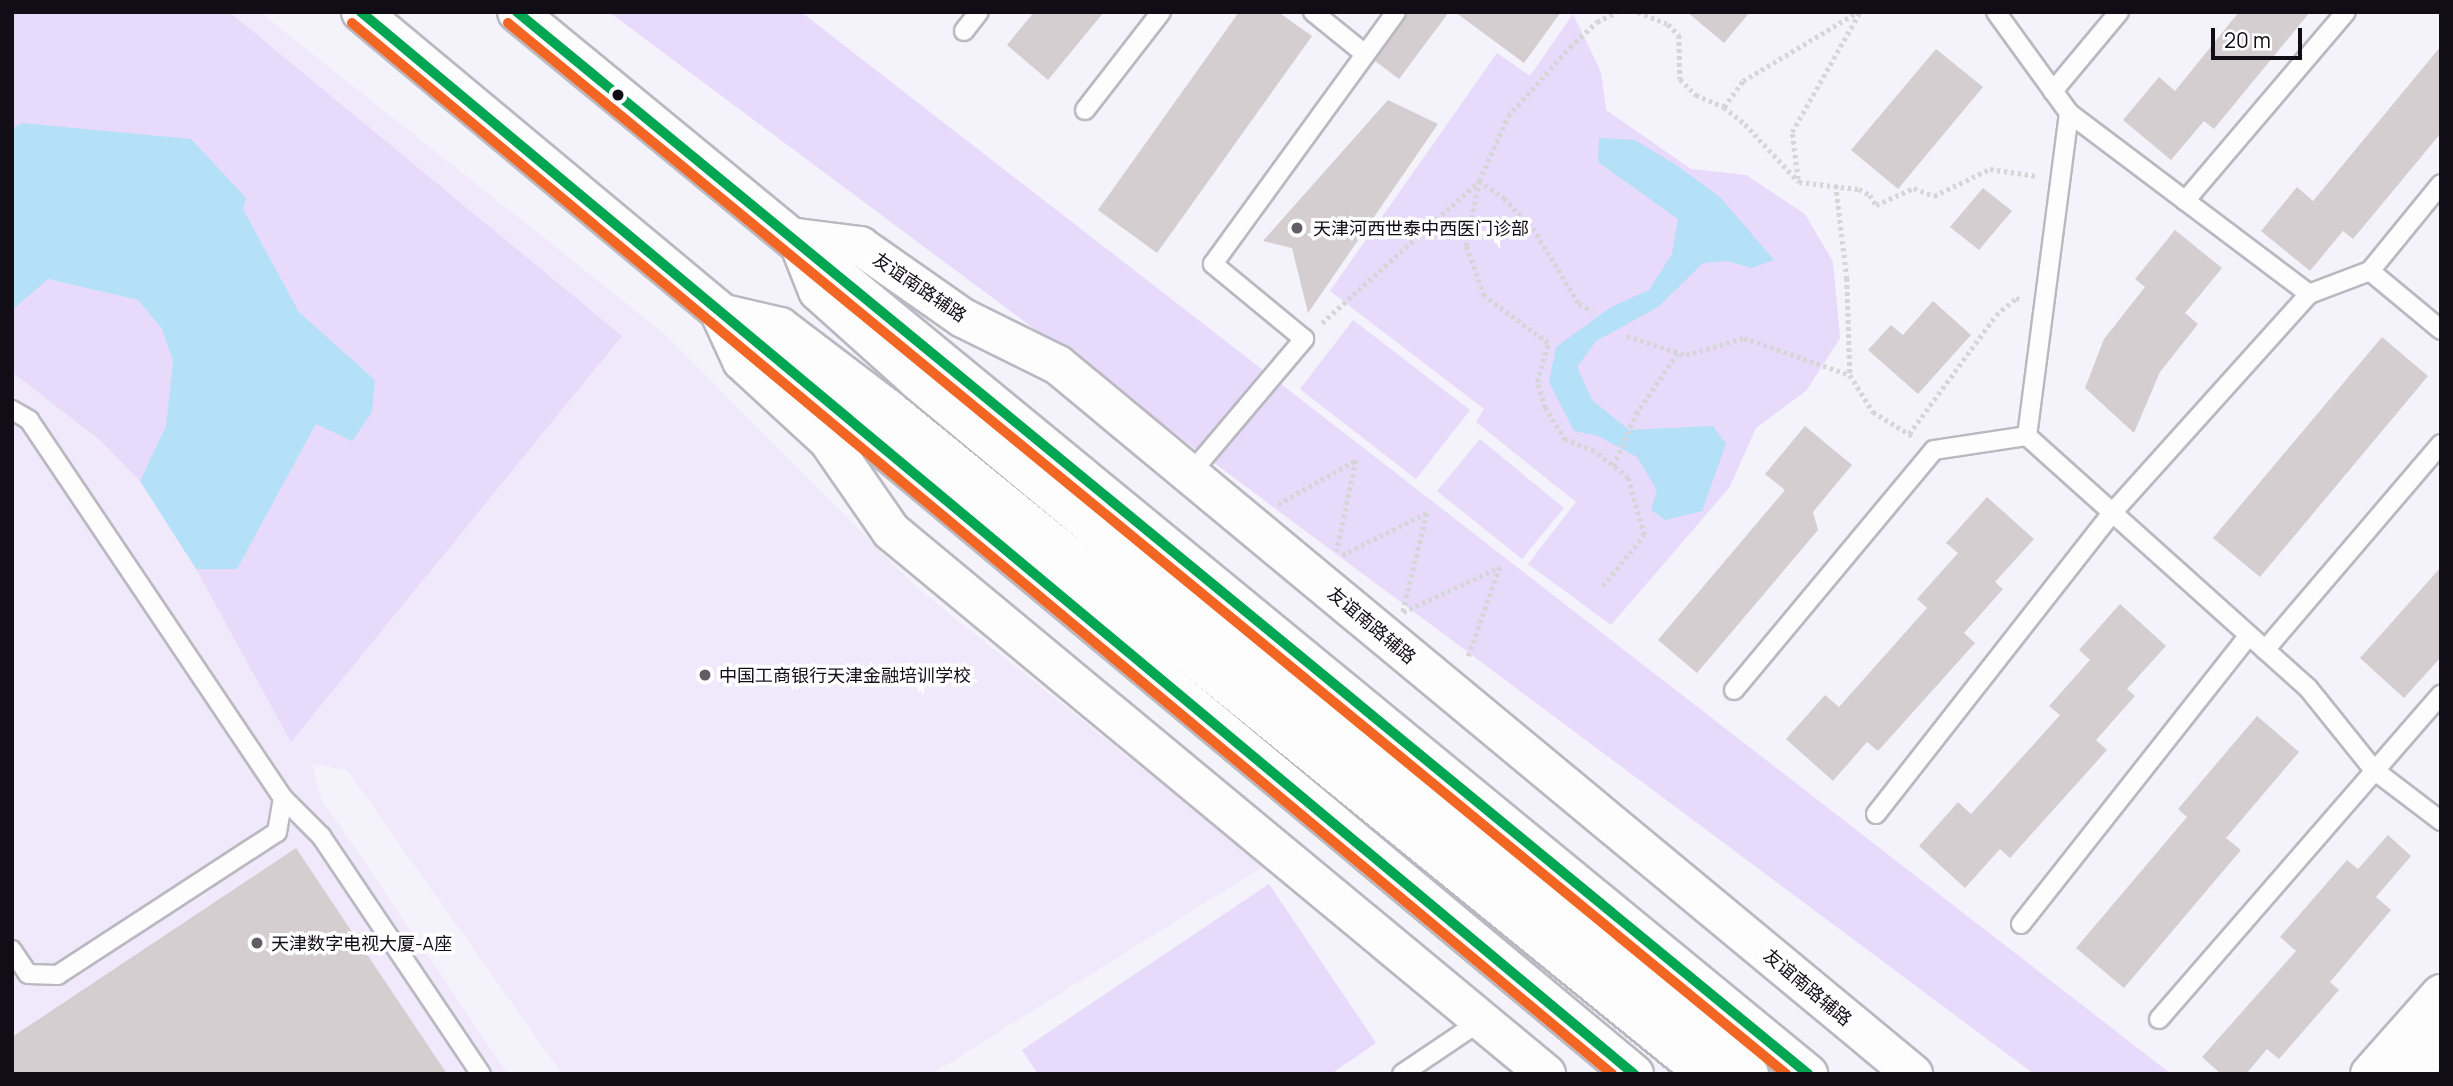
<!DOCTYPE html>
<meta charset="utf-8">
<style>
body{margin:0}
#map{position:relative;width:2453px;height:1086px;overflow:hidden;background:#f4f2fa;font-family:Manrope,"Noto Sans SC",sans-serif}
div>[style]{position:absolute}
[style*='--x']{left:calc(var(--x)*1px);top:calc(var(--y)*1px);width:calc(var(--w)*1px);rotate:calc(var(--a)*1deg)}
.built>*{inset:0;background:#f0e9fc}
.green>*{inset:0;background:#e7dafb}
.water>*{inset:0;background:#b4e0f8}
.building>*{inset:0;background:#d5ced0}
.path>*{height:4.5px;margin-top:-2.25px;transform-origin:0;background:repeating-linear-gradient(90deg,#d6d6d8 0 3.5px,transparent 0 7px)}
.roads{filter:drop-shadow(2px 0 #bab8c0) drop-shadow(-2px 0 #bab8c0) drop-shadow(0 2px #bab8c0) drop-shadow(0 -2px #bab8c0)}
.lane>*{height:18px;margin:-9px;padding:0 9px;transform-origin:9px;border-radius:9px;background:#fdfdfe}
.secondary>*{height:38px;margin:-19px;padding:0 19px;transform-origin:19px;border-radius:19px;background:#fdfdfe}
.primary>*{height:38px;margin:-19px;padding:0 19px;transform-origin:19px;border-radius:19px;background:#fdfdfe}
.bus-1>*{height:10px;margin:-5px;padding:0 5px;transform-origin:5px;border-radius:5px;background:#00a651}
.bus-2>*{height:10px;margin:-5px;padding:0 5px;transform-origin:5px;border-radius:5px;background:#f26522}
.dots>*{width:19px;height:19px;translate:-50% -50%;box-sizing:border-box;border:4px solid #fff;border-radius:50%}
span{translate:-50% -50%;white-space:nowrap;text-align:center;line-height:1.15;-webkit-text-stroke:7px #fff;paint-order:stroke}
.poi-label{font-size:18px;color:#110d16}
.left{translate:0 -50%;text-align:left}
.street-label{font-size:18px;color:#110d16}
.frame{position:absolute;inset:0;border:14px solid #110d16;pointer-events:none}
.scale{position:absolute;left:2211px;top:28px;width:91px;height:32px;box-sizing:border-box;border:4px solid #110d16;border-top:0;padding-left:9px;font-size:21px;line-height:24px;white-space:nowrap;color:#110d16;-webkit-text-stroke:5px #fff;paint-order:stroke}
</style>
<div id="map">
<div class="built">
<i style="clip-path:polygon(12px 12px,260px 12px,661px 331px,915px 586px,1264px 866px,932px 1074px,562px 1074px,347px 770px,312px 764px,321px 798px,508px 1074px,12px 1074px)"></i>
</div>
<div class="green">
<i style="clip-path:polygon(12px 12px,229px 12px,622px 336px,291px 742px,196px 569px,237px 569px,316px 424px,375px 380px,299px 312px,243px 209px,22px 123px,12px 128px)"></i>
<i style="clip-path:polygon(609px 12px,801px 12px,2171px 1074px,2034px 1074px)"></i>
<i style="clip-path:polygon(1573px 14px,1601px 72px,1606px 110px,1691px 169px,1746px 175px,1805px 214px,1833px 262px,1840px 338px,1806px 391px,1756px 428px,1729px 488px,1611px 625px,1528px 564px,1576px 502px,1476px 422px,1484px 409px,1330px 291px,1497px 53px,1530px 76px)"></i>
<i style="clip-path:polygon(47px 279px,138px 300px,162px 329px,173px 361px,166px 426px,140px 481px,101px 441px,12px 372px,12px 310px)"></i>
<i style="clip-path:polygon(1353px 320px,1470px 410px,1416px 479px,1300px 389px)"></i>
<i style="clip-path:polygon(1480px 439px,1564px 508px,1522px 559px,1437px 491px)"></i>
<i style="clip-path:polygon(1269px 884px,1376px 1043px,1331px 1074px,1038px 1074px,1022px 1050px)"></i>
</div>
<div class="water">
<i style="clip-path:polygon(22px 123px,191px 139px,246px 198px,243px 209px,299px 312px,375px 380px,372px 412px,352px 441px,316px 424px,237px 569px,196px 569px,140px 481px,166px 426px,173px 361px,162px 329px,138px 300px,48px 279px,12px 310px,12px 128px)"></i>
<i style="clip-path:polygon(1599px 138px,1635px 140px,1676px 165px,1720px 197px,1774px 260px,1752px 268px,1727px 261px,1703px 263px,1658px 307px,1596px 341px,1577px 367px,1592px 400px,1629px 430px,1713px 426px,1726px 444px,1702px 511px,1665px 520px,1651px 510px,1657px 490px,1637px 457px,1598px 436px,1574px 431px,1549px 382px,1556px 347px,1611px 307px,1649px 290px,1672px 254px,1678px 219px,1598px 162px)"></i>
</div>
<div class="building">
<i style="clip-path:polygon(1034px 12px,1104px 12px,1048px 80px,1007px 45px)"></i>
<i style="clip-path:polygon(1239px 12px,1278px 12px,1312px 36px,1157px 253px,1098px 210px)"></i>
<i style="clip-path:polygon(1407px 12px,1449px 12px,1399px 79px,1375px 61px)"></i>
<i style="clip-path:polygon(1455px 12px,1561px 12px,1524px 63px)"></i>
<i style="clip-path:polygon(1687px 12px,1750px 12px,1724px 43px)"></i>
<i style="clip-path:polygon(2239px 12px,2310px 12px,2214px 129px,2204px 121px,2171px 160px,2123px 120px,2159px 77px,2175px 91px)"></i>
<i style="clip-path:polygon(2441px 46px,2441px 133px,2353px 239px,2343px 231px,2310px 271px,2261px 231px,2297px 187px,2313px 201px)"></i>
<i style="clip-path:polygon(1936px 49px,1983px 87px,1898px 189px,1851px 150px)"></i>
<i style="clip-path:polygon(1388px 100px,1438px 124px,1308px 313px,1292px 248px,1263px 241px)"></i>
<i style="clip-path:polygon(1983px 188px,2012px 211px,1979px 250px,1950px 227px)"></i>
<i style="clip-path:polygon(2175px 230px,2222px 268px,2185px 313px,2198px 324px,2160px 372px,2134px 433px,2085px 388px,2104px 339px,2145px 287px,2135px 279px)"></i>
<i style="clip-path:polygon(1933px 301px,1971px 335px,1918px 394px,1868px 350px,1891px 325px,1903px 335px)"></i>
<i style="clip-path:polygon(2382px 337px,2428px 376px,2260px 577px,2213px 538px)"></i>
<i style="clip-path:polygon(1805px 426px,1852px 465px,1813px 512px,1818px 530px,1697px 673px,1658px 640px,1785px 490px,1765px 474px)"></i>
<i style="clip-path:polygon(1987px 497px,2034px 539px,1995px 582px,2003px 589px,1964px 633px,1975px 643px,1878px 751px,1867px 742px,1833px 781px,1786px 739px,1825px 695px,1839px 707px,1927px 608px,1917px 599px,1958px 553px,1946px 543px)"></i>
<i style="clip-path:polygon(2441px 567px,2441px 657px,2404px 698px,2360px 658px)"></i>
<i style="clip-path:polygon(2120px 604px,2166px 646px,2127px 689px,2135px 696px,2096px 740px,2107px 750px,2010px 858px,2000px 849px,1965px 888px,1919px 846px,1958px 802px,1971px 814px,2060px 715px,2049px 706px,2090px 660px,2079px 650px)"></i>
<i style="clip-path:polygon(2257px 716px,2299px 752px,2226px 838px,2241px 850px,2124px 988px,2076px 948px,2187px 817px,2178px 809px)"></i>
<i style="clip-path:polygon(2388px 835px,2411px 856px,2376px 897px,2391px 910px,2330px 982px,2339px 990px,2279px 1059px,2267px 1049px,2246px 1074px,2221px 1074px,2202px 1057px,2296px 951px,2280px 937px,2347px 860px,2358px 869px)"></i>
<i style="clip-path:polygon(296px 848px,447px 1074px,12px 1074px,12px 1037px)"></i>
</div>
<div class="path">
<i style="--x:1638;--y:12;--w:32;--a:22"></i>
<i style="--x:1668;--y:24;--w:16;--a:45"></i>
<i style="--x:1679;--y:35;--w:44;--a:88.7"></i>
<i style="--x:1680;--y:79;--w:23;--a:45"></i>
<i style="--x:1696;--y:95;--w:30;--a:23"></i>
<i style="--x:1724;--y:107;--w:27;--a:39"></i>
<i style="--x:1745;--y:124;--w:79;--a:47"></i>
<i style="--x:1799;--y:182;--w:60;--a:6.7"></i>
<i style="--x:1859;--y:189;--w:13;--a:29"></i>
<i style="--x:1870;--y:195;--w:12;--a:59"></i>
<i style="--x:1876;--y:205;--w:42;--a:-24.1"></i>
<i style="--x:1914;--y:188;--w:22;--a:22"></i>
<i style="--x:1934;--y:196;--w:62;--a:-25.7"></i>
<i style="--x:1990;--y:169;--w:48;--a:8.5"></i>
<i style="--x:1724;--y:107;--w:32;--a:-54"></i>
<i style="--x:1743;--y:81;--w:134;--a:-31"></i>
<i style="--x:1798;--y:179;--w:47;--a:-97.3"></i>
<i style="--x:1792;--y:132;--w:138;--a:-60.5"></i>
<i style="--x:1836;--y:185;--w:94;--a:83.3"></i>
<i style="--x:1847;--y:278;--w:97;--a:88.2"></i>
<i style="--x:1850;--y:375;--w:44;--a:58.1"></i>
<i style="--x:1873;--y:412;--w:48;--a:31.4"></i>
<i style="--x:1322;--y:323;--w:212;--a:-42.1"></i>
<i style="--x:1479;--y:181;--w:30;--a:34"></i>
<i style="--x:1504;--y:198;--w:42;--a:46"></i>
<i style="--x:1533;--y:228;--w:89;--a:58.8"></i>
<i style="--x:1579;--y:304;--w:15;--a:28"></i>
<i style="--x:1627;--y:336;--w:62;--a:17.9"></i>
<i style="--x:1686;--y:355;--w:60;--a:-16.3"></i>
<i style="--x:1744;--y:338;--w:112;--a:19.2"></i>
<i style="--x:1909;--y:434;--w:147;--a:-53.8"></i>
<i style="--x:1996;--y:315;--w:26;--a:-40"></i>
<i style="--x:2016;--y:298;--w:7;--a:16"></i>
<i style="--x:1613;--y:466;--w:57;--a:-66.1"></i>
<i style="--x:1636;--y:414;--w:75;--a:-55.9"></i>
<i style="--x:1278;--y:504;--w:90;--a:-29.4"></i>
<i style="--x:1356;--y:460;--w:93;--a:101.8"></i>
<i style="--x:1342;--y:555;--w:95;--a:-26.3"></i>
<i style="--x:1427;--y:513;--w:102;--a:103.6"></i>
<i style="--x:1403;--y:612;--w:107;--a:-24.9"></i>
<i style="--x:1500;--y:567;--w:96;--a:109.4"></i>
<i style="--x:1603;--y:586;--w:65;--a:-51.2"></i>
<i style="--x:1644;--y:535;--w:59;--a:-105.7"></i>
<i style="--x:1628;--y:478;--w:43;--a:-141.5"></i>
<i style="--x:1594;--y:451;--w:31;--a:-159"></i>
<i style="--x:1565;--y:440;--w:38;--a:-122"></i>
<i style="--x:1545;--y:408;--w:27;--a:-107"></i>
<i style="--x:1537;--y:382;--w:41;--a:-74.2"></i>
<i style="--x:1548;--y:343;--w:79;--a:-143.7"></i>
<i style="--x:1484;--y:296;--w:53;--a:-109.8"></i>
<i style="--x:1466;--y:246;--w:66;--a:-78.7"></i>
<i style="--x:1479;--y:181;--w:71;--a:-66"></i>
<i style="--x:1508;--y:116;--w:93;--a:-48.1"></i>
<i style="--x:1570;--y:47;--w:37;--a:-43"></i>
<i style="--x:1597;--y:22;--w:22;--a:-27"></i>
</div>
<div class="roads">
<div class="lane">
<i style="--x:1313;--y:12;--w:67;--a:38.9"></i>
<i style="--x:1996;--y:12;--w:125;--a:54.1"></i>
<i style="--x:2069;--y:113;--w:301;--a:37"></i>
<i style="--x:2309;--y:294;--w:65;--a:-20.7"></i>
<i style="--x:2370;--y:271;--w:92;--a:39.7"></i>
<i style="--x:964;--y:31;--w:24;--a:-52"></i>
<i style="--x:2053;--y:91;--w:103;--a:-50.1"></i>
<i style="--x:1085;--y:110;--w:124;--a:-52.2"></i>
<i style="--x:2069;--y:113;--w:326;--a:97.4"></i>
<i style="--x:2027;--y:436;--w:377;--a:41.9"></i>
<i style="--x:2308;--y:688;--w:105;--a:51.2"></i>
<i style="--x:2374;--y:770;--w:84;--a:37.3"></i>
<i style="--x:2185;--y:201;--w:248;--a:-49.6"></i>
<i style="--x:2370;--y:271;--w:112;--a:-50.8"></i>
<i style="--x:12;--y:410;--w:20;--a:30"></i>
<i style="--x:29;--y:420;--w:455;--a:56.1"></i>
<i style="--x:283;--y:798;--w:35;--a:100"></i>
<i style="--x:277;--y:832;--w:262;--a:146.9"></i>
<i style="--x:58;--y:975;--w:30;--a:-178"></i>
<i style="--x:28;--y:974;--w:29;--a:-124"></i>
<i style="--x:1190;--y:474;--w:177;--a:-49.8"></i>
<i style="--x:1304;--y:339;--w:118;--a:-140.5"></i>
<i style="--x:1213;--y:264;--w:311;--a:-54"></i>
<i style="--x:2265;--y:650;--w:271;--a:-49.5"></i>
<i style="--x:1734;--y:690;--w:312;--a:-50.2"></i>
<i style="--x:1934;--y:450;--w:94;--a:-8.6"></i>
<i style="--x:283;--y:798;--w:54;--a:45"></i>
<i style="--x:321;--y:836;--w:287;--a:56.1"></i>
<i style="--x:1876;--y:814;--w:382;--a:-51.9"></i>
<i style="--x:2112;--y:513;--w:295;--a:-48"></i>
<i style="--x:2021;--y:924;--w:368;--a:-51.7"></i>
<i style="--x:2159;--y:1019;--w:430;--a:-49"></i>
<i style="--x:1402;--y:1074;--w:97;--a:-34"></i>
</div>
<div class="secondary">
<i style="--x:720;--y:313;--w:62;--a:13.1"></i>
<i style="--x:780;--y:327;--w:136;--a:37.2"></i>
<i style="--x:888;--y:409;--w:1054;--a:39.11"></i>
<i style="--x:720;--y:313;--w:53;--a:65.4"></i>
<i style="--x:742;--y:361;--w:117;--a:42.6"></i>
<i style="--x:828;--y:440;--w:111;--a:55.3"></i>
<i style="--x:891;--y:531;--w:851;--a:39.66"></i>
<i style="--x:1749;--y:1074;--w:1083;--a:-140.17"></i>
<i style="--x:917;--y:380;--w:133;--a:-138"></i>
<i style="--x:818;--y:291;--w:57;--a:-111.6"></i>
<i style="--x:797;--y:238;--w:64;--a:7.2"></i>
<i style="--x:860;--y:246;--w:126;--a:35"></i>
<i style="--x:963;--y:318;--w:106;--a:26.3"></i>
<i style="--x:1058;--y:365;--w:1111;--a:39.67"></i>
<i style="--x:2370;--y:1074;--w:107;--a:-48.4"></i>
<i style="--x:2411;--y:1074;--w:45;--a:-48.6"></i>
</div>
<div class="primary">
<i style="--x:361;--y:12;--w:1658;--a:39.84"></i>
<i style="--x:517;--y:12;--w:1672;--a:39.44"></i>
</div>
</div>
<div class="bus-1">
<i style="--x:361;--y:12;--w:1658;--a:39.84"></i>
<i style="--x:517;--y:12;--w:1672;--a:39.44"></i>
</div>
<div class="bus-2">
<i style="--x:352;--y:23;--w:1641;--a:39.83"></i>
<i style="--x:508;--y:23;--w:1655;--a:39.43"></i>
</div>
<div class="dots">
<i style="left:618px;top:95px;background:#110d16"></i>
<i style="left:1297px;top:228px;background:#605d66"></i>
<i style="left:705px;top:675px;background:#605d66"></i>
<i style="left:257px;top:943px;background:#605d66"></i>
</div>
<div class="poi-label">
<span class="left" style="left:1313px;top:228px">天津河西世泰中西医门诊部</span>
<span class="left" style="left:719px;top:675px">中国工商银行天津金融培训学校</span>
<span class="left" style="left:271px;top:943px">天津数字电视大厦-A座</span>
</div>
<div class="street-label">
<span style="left:920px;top:287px;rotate:34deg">友谊南路辅路</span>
<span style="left:1372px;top:625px;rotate:40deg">友谊南路辅路</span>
<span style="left:1808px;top:987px;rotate:40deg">友谊南路辅路</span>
</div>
<div class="frame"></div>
<div class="scale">20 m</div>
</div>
